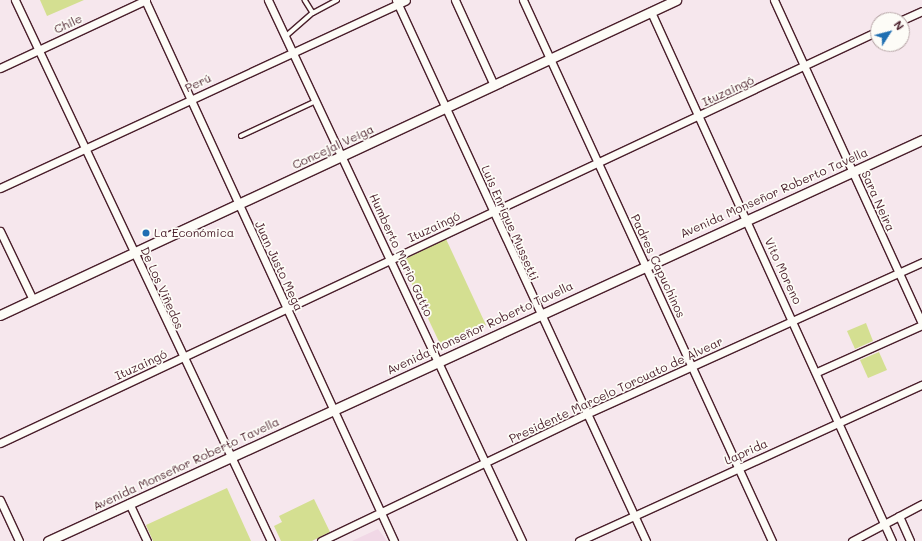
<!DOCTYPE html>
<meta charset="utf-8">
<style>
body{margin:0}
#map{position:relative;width:922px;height:541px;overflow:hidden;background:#f6e7ed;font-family:Mali,sans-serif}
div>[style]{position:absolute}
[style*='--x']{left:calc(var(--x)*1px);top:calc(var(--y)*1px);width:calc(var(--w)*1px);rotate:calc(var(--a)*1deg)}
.built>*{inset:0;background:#f1d8e6}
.green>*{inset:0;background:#d4df91}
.roads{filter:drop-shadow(1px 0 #4a1f2b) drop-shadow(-1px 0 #4a1f2b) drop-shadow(0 1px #4a1f2b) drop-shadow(0 -1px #4a1f2b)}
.lane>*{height:3.5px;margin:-1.75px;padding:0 1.75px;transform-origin:1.75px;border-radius:1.75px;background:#fdfcf7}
.street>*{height:7px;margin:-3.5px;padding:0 3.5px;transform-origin:3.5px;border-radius:3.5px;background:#fdfcf7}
.secondary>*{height:9px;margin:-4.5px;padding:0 4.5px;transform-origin:4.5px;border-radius:4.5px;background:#fdfcf7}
.dots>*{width:11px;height:11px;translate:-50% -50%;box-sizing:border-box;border:2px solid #fdfcf7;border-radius:50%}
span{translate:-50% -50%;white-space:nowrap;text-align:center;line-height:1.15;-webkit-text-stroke:3.5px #fdfcf7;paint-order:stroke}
.street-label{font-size:12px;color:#4a1f2b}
.poi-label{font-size:12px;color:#4a1f2b}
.left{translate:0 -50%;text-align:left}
.north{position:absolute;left:870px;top:12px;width:40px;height:40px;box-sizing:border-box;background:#fdfcf7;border:1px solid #b5a4a5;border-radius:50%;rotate:54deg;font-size:11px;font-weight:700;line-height:16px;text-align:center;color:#4a1f2b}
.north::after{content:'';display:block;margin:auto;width:14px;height:18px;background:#1f6fb2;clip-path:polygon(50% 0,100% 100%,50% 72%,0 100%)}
</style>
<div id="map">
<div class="built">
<i style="clip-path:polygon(378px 529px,387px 541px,352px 541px)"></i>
</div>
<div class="green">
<i style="clip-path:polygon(40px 0,84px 0,47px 16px)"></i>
<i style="clip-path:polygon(446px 239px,486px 325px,441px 346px,401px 261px)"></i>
<i style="clip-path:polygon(866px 323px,873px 341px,855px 349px,847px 331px)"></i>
<i style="clip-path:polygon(879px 352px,887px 370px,868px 378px,860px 360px)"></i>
<i style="clip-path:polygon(227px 488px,251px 541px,153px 541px,146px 525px)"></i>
<i style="clip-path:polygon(314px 499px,330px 532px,312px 541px,281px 541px,274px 526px,282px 522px,279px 516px)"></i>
</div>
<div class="roads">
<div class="lane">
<i style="--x:305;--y:0;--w:15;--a:58"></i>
<i style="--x:285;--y:37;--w:37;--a:-41"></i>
<i style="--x:313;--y:13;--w:27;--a:-28"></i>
<i style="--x:241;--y:136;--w:83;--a:-25"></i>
</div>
<div class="street">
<i style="--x:15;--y:0;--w:599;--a:64.68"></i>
<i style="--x:145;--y:0;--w:596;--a:65.29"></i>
<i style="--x:268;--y:0;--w:598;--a:64.85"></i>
<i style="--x:396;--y:0;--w:596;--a:65.2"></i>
<i style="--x:455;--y:0;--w:94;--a:65.4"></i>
<i style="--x:523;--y:0;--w:596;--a:65.29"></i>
<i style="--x:774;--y:0;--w:356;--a:65.4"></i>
<i style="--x:651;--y:12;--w:581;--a:65.51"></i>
<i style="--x:902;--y:20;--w:22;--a:-24"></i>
<i style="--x:0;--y:68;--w:161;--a:-25"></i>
<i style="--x:0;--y:188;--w:447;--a:-24.8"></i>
<i style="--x:0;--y:231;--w:76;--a:64.4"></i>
<i style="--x:817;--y:372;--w:115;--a:-24.1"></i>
<i style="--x:0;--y:443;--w:970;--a:-25.14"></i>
<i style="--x:0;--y:500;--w:45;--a:65.1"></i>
<i style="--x:129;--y:503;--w:42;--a:64.7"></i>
<i style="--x:899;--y:516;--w:27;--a:66"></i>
<i style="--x:321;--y:541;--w:294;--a:-25.6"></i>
<i style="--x:586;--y:414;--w:369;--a:-24.3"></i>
<i style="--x:579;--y:541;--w:377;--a:-24.5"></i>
<i style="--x:852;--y:541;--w:79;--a:-27.9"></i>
</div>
<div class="secondary">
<i style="--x:0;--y:315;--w:746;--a:-24.98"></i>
<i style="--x:48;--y:541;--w:962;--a:-24.65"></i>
</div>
</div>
<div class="dots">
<i style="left:146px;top:233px;background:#1f6fb2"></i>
</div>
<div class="street-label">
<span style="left:68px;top:24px;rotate:-25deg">Chile</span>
<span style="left:198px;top:83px;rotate:-25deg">Perú</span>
<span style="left:728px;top:91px;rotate:-25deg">Ituzaingó</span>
<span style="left:333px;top:147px;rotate:-25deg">Concejal Veiga</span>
<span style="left:774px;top:193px;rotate:-24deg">Avenida Monseñor Roberto Tavella</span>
<span style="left:878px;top:201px;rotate:66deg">Sara Neira</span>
<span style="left:510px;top:223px;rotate:66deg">Luis Enrique Mussetti</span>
<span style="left:434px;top:227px;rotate:-25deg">Ituzaingó</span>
<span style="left:401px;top:255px;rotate:65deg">Humberto Mario Gatto</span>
<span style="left:279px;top:266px;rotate:65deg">Juan Justo Mega</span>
<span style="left:658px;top:266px;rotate:65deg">Padres Capuchinos</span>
<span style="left:783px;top:271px;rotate:65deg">Vito Moreno</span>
<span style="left:162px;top:288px;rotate:66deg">De Los Viñedos</span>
<span style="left:480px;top:328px;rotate:-25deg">Avenida Monseñor Roberto Tavella</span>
<span style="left:141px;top:365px;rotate:-25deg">Ituzaingó</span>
<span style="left:616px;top:390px;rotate:-25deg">Presidente Marcelo Torcuato de Alvear</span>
<span style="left:746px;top:452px;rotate:-24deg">Laprida</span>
<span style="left:186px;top:464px;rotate:-25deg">Avenida Monseñor Roberto Tavella</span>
</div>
<div class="poi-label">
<span class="left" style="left:154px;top:233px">La Económica</span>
</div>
<div class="north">N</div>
</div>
